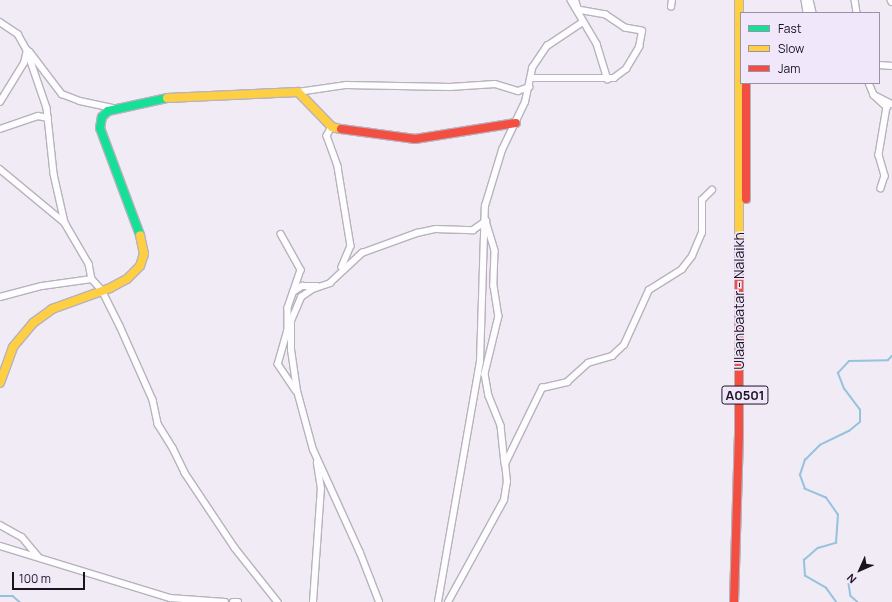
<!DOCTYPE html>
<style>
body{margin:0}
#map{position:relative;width:892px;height:602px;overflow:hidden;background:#f1ebf6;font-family:Manrope,sans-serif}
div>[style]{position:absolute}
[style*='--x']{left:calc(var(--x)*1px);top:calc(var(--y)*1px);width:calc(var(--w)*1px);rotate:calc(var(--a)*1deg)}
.stream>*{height:1.5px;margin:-0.75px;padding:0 0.75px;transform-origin:0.75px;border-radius:0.75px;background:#96c2de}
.roads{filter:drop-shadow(1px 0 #b8b2bd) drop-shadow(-1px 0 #b8b2bd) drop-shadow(0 1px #b8b2bd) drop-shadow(0 -1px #b8b2bd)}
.street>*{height:5.5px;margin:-2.75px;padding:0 2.75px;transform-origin:2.75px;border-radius:2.75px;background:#fdfcfe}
.fast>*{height:8px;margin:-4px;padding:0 4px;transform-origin:4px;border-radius:4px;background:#16e098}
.slow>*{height:8px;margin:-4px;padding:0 4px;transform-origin:4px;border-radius:4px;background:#ffcf43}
.jam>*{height:8px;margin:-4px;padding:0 4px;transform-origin:4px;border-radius:4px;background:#f24e42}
span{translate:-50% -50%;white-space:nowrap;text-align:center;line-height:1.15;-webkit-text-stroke:3.5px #f1e7fb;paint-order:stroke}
.shield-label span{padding:1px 3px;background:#f1e7fb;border:1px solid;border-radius:3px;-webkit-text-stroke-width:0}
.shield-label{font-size:13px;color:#1a1420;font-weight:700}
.street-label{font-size:14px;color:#1a1420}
.legend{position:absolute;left:740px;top:12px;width:140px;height:72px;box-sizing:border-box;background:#f1e7fb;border:1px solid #9b93a3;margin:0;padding:5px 7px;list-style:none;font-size:12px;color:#1a1420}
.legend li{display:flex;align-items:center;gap:8px;height:20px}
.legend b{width:20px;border:1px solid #9b93a3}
.north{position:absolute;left:840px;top:550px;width:40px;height:40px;-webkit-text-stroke:3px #f1e7fb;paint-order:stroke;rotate:225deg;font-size:11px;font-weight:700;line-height:16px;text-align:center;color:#1a1420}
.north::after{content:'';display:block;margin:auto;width:14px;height:18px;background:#1a1420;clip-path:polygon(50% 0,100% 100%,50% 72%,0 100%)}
.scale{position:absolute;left:12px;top:572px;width:73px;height:18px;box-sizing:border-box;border:2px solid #1a1420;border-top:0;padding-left:5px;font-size:12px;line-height:14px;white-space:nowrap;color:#1a1420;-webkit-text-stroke:3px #f1e7fb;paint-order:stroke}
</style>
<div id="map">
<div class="stream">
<i style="--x:849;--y:584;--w:12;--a:81"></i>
<i style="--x:851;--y:596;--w:9;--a:41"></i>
<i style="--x:0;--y:596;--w:13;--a:0"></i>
<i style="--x:13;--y:596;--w:9;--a:41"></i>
<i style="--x:836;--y:602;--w:17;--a:-126"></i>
<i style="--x:826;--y:588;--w:24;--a:-150"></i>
<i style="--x:805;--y:576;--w:16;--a:-94"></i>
<i style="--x:804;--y:560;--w:18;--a:-41"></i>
<i style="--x:818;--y:548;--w:19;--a:-16"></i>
<i style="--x:836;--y:543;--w:28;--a:-86"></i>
<i style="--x:838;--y:515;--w:21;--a:-125"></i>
<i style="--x:826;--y:498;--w:23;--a:-157"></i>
<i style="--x:805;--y:489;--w:15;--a:-110"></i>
<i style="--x:800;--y:475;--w:16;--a:-72"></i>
<i style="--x:805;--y:460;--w:21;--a:-45"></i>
<i style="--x:820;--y:445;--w:32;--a:-26"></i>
<i style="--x:849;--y:431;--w:14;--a:-39"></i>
<i style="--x:860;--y:422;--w:12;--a:-90"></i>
<i style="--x:860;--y:410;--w:26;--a:-127"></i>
<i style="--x:844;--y:389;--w:17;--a:-111"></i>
<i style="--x:838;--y:373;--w:16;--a:-47"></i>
<i style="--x:849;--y:361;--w:39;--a:-1"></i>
<i style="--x:888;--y:360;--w:6;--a:-45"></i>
</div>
<div class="roads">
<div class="street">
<i style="--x:571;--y:0;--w:51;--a:59.4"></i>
<i style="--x:597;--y:44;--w:37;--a:73"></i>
<i style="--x:805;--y:0;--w:13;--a:81"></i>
<i style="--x:810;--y:0;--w:13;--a:77"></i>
<i style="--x:855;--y:0;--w:13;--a:81"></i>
<i style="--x:891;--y:0;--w:2;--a:63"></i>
<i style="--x:671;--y:7;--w:7;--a:-82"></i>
<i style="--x:0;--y:22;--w:22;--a:34"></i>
<i style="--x:18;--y:34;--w:18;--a:61"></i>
<i style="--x:27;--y:50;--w:61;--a:71"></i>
<i style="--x:47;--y:108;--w:66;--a:83.9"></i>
<i style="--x:54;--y:174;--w:50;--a:77.3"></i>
<i style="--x:65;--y:223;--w:48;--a:59.7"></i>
<i style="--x:89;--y:264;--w:15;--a:79"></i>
<i style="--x:92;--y:279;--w:15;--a:48"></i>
<i style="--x:102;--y:290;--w:40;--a:63.4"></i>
<i style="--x:120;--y:326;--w:81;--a:66"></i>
<i style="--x:153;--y:400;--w:25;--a:78"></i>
<i style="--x:158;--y:424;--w:28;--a:58"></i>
<i style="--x:173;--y:448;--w:28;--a:64"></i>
<i style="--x:185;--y:473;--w:90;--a:56.3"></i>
<i style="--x:235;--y:548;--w:69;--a:51.5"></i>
<i style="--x:30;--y:52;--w:53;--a:52.7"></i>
<i style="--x:62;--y:94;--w:19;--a:21"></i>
<i style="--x:80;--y:101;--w:33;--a:12"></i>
<i style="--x:879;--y:65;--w:13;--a:4"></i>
<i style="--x:531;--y:78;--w:83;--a:0"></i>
<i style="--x:614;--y:78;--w:15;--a:-37"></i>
<i style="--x:626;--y:69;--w:26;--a:-59"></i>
<i style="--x:639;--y:47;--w:16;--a:-79"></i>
<i style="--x:642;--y:31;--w:17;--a:-170"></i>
<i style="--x:625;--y:28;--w:23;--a:-146"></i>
<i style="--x:606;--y:15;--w:28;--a:-170"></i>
<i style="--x:578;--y:10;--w:10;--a:-107"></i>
<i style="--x:869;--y:83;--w:13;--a:67"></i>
<i style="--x:874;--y:95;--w:20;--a:27"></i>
<i style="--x:298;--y:92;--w:49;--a:-8.3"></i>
<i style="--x:346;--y:85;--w:104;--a:1.1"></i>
<i style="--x:450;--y:87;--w:45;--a:-3.8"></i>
<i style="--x:495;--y:84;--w:24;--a:17"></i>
<i style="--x:518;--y:91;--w:12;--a:-20"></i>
<i style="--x:874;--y:95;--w:18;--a:43"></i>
<i style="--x:887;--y:107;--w:49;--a:99.5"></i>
<i style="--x:879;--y:155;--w:22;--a:74"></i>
<i style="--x:885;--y:176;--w:13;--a:108"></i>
<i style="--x:0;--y:102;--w:46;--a:-58.4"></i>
<i style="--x:24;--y:63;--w:13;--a:-77"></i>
<i style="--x:332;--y:127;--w:10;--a:119"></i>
<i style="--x:327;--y:136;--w:33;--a:70"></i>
<i style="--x:338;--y:167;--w:80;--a:80.7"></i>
<i style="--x:351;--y:246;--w:23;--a:113"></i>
<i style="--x:0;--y:129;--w:40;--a:-18.9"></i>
<i style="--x:38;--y:116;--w:10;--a:11"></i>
<i style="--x:0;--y:169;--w:85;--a:39.7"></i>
<i style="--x:281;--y:234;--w:41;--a:60.9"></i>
<i style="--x:301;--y:270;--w:40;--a:108.9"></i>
<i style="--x:288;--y:308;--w:22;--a:90"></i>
<i style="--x:288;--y:330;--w:35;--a:106"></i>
<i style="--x:278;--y:364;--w:32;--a:56"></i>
<i style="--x:293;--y:292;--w:11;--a:-34"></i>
<i style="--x:302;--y:286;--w:15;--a:0"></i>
<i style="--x:0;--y:297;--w:43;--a:-14.7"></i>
<i style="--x:42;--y:286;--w:50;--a:-8"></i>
<i style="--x:0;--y:525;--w:25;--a:29"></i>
<i style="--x:22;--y:537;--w:26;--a:50"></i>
<i style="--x:0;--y:546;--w:178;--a:17"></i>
<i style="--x:170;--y:598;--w:55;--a:4.2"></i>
<i style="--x:233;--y:602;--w:5;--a:0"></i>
<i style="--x:313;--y:602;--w:113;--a:-86"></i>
<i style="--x:321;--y:489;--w:26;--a:-99"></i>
<i style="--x:379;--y:602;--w:53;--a:-111.2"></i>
<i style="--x:360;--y:553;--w:113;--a:-114.5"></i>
<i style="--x:313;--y:450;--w:61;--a:-105.2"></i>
<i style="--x:297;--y:391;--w:41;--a:-98.3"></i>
<i style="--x:291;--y:350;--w:29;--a:-90"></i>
<i style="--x:291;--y:321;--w:26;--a:-67"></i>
<i style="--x:301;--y:297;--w:14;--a:-34"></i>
<i style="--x:313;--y:289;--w:18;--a:-19"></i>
<i style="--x:330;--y:283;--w:44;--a:-43.2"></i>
<i style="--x:362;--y:253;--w:59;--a:-20"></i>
<i style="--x:417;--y:233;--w:19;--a:-12"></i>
<i style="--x:436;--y:229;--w:37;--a:2"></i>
<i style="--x:473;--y:230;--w:16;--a:-35"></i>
<i style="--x:486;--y:221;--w:31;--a:73"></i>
<i style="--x:495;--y:251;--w:35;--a:92"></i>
<i style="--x:494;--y:286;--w:30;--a:81"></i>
<i style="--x:499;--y:316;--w:60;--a:103.6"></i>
<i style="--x:485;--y:374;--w:22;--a:80"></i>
<i style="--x:489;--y:396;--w:32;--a:68"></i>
<i style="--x:501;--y:426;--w:38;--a:84"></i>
<i style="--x:438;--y:602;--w:244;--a:-80.1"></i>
<i style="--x:480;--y:362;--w:156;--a:-88.2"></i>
<i style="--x:485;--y:206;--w:59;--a:-73.1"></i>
<i style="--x:502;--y:150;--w:53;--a:-64.4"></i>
<i style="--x:525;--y:102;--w:35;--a:-78"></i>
<i style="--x:532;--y:68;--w:27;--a:-56"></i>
<i style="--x:547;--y:46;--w:43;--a:-33.7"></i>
<i style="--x:448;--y:602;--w:116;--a:-61.2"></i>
<i style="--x:504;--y:500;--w:18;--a:-81"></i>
<i style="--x:507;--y:482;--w:18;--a:-96"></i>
<i style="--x:505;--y:464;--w:85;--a:-64"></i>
<i style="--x:542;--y:388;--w:26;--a:-13"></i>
<i style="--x:567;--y:382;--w:28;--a:-42"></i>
<i style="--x:588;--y:363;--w:25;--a:-16"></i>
<i style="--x:612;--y:356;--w:16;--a:-43"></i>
<i style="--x:624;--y:345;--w:60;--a:-65.6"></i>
<i style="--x:649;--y:290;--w:39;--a:-32"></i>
<i style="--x:682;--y:269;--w:16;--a:-52"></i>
<i style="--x:692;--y:256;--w:25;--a:-67"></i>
<i style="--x:702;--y:233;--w:33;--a:-90"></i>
<i style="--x:702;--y:200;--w:14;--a:-45"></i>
</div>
<div class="fast">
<i style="--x:140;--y:235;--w:114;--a:-110.5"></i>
<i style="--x:100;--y:128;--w:11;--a:-80"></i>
<i style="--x:102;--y:117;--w:8;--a:-45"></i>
<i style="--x:108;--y:111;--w:60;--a:-12.4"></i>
</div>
<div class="slow">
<i style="--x:739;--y:0;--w:254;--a:90"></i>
<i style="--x:167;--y:98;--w:131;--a:-2.6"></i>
<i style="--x:298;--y:92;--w:49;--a:45.8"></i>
<i style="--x:332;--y:127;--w:9;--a:13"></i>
<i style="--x:0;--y:383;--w:38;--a:-70"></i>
<i style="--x:13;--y:347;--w:31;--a:-50"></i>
<i style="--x:33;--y:323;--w:24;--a:-36"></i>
<i style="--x:52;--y:309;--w:62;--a:-19.9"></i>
<i style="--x:110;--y:288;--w:19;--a:-28"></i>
<i style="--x:127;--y:279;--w:18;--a:-45"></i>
<i style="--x:140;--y:266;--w:13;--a:-72"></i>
<i style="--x:144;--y:254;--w:19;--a:-102"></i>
</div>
<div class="jam">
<i style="--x:746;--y:83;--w:116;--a:90"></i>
<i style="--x:341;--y:129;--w:75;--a:7.7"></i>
<i style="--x:415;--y:139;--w:102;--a:-9"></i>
<i style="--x:734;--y:602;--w:166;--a:-88.3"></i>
<i style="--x:739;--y:436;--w:182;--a:-90"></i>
</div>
</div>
<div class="shield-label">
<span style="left:745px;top:395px">A0501</span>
</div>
<div class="street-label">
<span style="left:739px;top:301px;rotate:-90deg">Ulaanbaatar - Nalaikh</span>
</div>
<ul class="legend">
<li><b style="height:5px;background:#16e098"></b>Fast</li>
<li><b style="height:5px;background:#ffcf43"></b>Slow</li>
<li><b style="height:5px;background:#f24e42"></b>Jam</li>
</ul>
<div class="north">N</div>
<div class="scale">100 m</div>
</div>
